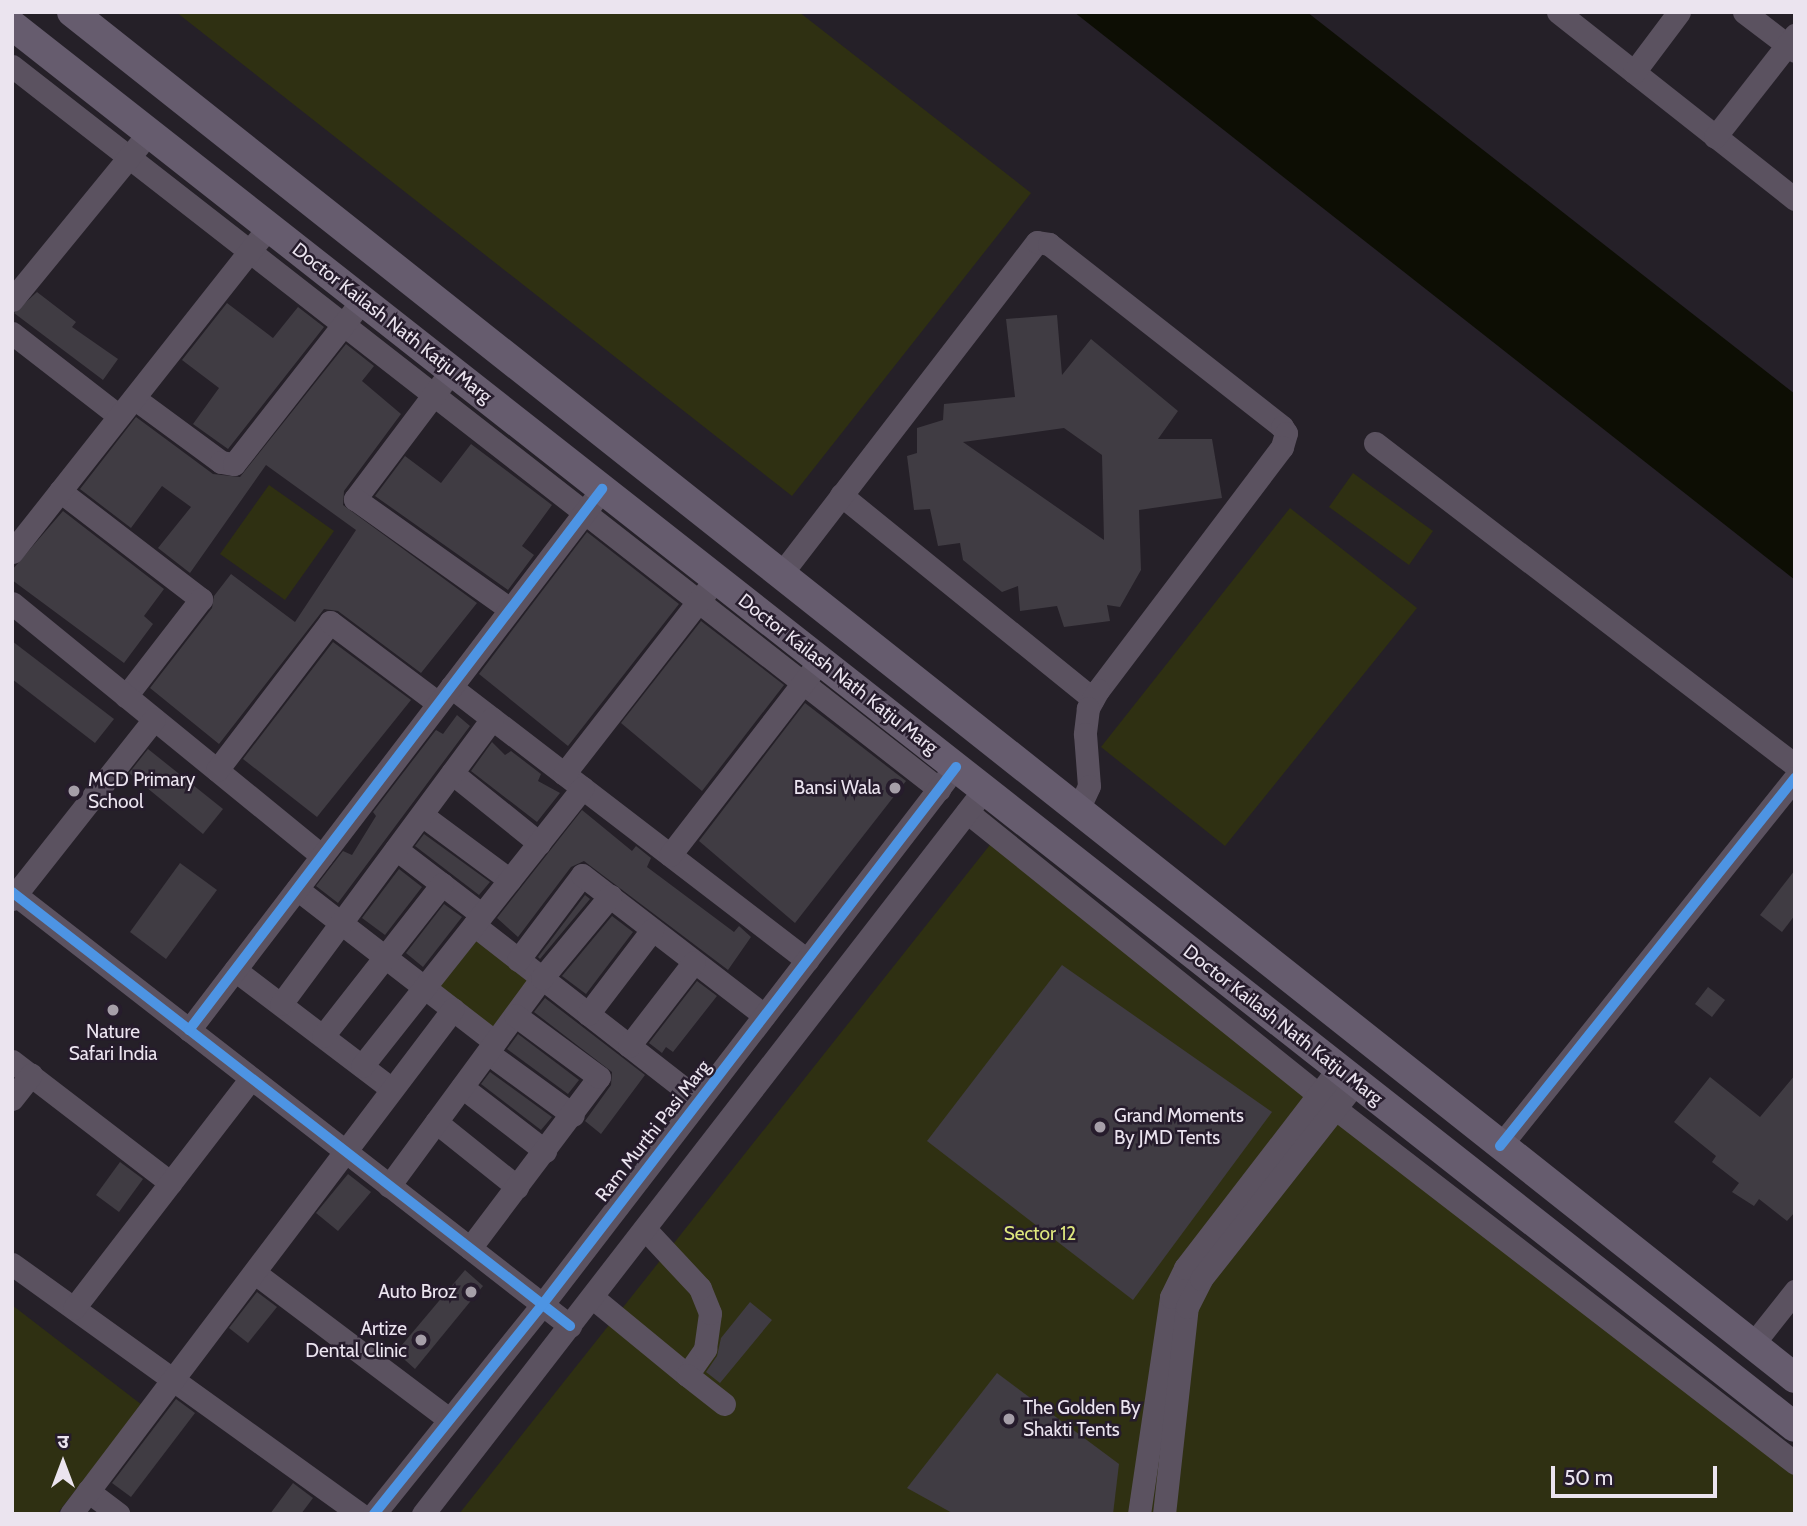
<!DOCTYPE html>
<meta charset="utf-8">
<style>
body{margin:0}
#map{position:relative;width:1807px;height:1526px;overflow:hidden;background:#252028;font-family:Cabin,"Noto Sans Devanagari",sans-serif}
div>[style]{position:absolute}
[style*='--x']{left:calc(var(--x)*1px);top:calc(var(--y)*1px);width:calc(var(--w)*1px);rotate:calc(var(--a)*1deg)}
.green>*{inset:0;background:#2f3012}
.water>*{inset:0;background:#0d0e04}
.building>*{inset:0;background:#403c43}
.minor>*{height:23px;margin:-11.5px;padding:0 11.5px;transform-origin:11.5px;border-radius:11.5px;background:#5b5260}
.major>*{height:30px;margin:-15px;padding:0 15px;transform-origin:15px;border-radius:15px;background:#665c6e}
.cycleway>*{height:10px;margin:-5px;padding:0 5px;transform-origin:5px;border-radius:5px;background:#4d94e3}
.dots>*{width:19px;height:19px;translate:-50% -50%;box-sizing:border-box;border:4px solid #261c2c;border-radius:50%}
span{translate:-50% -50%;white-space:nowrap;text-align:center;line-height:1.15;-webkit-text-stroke:5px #261c2c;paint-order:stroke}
.street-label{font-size:19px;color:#ebe4ef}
.poi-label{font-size:19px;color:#ebe4ef}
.left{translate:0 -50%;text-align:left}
.right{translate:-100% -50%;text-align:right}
.park-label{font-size:19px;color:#dee77e}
.frame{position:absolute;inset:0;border:14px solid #ebe4ef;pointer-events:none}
.north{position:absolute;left:28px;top:1428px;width:70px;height:70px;-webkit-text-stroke:5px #261c2c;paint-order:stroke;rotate:0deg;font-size:19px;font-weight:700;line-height:28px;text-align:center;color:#ebe4ef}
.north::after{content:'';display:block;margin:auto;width:24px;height:32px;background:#ebe4ef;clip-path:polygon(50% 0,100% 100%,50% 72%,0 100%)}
.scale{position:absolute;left:1551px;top:1466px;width:166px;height:32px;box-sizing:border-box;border:4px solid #ebe4ef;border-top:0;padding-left:9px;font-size:21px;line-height:24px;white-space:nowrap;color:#ebe4ef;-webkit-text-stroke:5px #261c2c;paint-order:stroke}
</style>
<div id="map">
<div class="green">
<i style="clip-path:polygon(176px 12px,799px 12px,1031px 193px,792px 496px)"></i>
<i style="clip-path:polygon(1353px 473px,1433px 531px,1409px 565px,1329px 507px)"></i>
<i style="clip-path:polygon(269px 485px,334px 531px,285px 600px,220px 554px)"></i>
<i style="clip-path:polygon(1290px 508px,1417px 608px,1225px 846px,1101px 747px)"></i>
<i style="clip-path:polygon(993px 841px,1795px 1468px,1795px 1514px,459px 1514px)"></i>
<i style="clip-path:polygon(472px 934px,537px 982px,497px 1036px,431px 987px)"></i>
<i style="clip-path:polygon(12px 1305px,142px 1405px,57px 1514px,12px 1514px)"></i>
</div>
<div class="water">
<i style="clip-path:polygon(1074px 12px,1307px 12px,1795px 394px,1795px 580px)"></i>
</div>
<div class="building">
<i style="clip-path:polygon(37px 292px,76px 322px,72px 327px,118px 359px,103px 380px,14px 313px)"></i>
<i style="clip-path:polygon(227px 303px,273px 338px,298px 307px,324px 327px,228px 449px,193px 424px,219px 388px,182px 360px)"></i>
<i style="clip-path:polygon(evenodd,1057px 315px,1062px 375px,1091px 339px,1178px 411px,1158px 439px,1212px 439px,1222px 498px,1139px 510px,1141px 570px,1120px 607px,1107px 605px,1110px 621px,1064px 627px,1057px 606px,1020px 611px,1018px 586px,1002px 592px,963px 560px,960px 543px,938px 546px,930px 509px,914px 510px,907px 456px,917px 453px,917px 428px,943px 420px,944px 404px,1015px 397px,1006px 319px,1057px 315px,1064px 428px,1102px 455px,1104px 540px,963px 442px,1064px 428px)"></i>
<i style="clip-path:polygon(346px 344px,374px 366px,362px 381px,401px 414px,344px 491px,343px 505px,477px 603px,421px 673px,338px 611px,324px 609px,219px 744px,150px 688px,212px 608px,214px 596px,231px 574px,295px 622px,356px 530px,266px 465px,190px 573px,158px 548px,191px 507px,162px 486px,131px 528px,80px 489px,136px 417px,213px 474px,240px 477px)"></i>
<i style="clip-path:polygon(471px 444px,552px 505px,522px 546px,534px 555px,508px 590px,375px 496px,405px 456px,441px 483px)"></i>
<i style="clip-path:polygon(63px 511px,164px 589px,144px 616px,153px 624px,124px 663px,12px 580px,12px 570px)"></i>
<i style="clip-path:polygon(587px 532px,679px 604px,568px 746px,479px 674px)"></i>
<i style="clip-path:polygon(701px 621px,784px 685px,702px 791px,621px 723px)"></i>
<i style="clip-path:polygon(12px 641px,114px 719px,95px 743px,12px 679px)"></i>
<i style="clip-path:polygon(333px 642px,411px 700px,317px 817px,243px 759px)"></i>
<i style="clip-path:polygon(805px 703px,906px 781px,795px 923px,699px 841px)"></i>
<i style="clip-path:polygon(457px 715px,470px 726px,338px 903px,316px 886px,343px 851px,352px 855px,376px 816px,373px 812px,436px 730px,443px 734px)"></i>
<i style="clip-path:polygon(492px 742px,505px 755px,511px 751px,541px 774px,538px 781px,560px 793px,537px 822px,471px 771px)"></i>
<i style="clip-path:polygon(148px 749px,223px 809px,203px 834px,129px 773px)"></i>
<i style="clip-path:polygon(582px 810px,632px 851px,636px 846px,651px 858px,647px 867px,734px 932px,739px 926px,751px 937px,728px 970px,584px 861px,571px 867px,518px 937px,497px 918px)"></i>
<i style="clip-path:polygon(424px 834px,490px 882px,479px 895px,415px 846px)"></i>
<i style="clip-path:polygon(180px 863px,217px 890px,166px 959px,130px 932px)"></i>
<i style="clip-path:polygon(399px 869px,422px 887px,385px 935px,362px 918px)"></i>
<i style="clip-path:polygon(1795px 870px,1795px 915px,1782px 932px,1760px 915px)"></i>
<i style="clip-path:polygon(585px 895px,590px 899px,540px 959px,538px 957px)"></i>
<i style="clip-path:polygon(444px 904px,462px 917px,423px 967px,406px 953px)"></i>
<i style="clip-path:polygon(612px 916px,633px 932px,586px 994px,562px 976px)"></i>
<i style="clip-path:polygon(1062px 965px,1272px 1112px,1133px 1300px,927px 1141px)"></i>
<i style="clip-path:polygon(697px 981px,717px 996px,673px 1052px,666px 1047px,662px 1053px,649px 1043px)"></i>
<i style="clip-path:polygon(1708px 987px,1725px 1000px,1712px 1017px,1695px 1004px)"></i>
<i style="clip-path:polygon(545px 998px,645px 1075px,601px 1134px,585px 1121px,611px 1085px,612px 1072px,534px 1012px)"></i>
<i style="clip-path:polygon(518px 1034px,579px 1080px,568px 1094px,507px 1049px)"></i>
<i style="clip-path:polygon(490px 1072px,552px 1117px,541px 1130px,481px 1084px)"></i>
<i style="clip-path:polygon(1795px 1075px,1795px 1212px,1787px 1221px,1759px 1199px,1754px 1206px,1732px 1192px,1739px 1183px,1712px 1162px,1716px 1156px,1674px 1122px,1710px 1077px,1760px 1117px)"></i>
<i style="clip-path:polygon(120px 1162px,143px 1179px,119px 1212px,96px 1195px)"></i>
<i style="clip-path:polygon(348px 1174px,371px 1192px,338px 1231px,316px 1213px)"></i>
<i style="clip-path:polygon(465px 1270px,483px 1286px,415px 1369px,396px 1352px)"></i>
<i style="clip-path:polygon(257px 1292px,277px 1307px,248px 1343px,229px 1328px)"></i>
<i style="clip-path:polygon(750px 1302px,772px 1320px,720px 1383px,706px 1372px,717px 1356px,721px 1338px)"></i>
<i style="clip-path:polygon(997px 1373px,1119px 1464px,1113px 1514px,954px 1514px,907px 1488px)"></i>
<i style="clip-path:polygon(176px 1399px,195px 1413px,131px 1497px,112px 1483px)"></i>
<i style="clip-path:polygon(293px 1483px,313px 1498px,301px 1514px,270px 1514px)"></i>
</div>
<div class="minor">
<i style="--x:1558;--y:12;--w:302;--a:38.3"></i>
<i style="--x:1744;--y:12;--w:64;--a:37.4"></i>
<i style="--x:12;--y:66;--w:1176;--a:37.95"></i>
<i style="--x:1634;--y:72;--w:75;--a:-53.1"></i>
<i style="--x:1715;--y:137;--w:130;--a:-51.9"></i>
<i style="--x:12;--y:300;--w:200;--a:-50.7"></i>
<i style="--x:12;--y:333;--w:135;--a:37.8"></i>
<i style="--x:444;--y:381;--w:148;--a:127"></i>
<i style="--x:355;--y:499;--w:190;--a:35.4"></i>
<i style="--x:134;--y:398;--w:108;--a:36.3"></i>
<i style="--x:221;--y:462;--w:13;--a:9"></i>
<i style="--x:234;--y:464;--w:194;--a:-51.9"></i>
<i style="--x:1375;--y:443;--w:529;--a:37.48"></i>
<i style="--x:60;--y:491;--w:178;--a:37.5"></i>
<i style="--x:201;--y:599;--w:123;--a:127.7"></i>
<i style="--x:841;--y:495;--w:324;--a:39"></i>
<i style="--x:12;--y:552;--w:400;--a:-51.7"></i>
<i style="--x:781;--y:574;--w:419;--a:-52.4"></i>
<i style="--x:1037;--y:242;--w:12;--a:9"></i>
<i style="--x:1049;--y:244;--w:296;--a:38.1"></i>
<i style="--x:1282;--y:427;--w:7;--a:56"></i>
<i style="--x:1286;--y:433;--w:15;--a:106"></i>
<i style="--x:1282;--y:447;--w:305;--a:127.1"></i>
<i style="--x:1098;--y:690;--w:21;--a:119"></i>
<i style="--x:1088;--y:708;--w:26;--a:97"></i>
<i style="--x:1085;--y:734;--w:52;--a:85.6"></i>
<i style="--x:1089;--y:786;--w:26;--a:115"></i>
<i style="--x:12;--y:603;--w:400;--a:39.2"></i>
<i style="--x:451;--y:687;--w:449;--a:37.5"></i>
<i style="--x:217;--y:770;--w:186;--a:-52.6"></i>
<i style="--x:330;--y:622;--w:135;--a:36.9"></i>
<i style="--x:452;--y:773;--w:112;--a:38.8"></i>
<i style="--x:564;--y:774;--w:234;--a:-52.1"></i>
<i style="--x:967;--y:812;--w:474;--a:38.8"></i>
<i style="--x:1336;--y:1109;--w:580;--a:37.64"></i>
<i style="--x:422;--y:815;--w:109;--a:36.5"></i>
<i style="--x:396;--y:849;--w:108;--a:37.5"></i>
<i style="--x:670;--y:855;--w:235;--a:-52.3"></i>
<i style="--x:297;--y:889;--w:250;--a:37.7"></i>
<i style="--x:12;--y:892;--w:707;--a:37.87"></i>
<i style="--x:12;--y:899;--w:229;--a:-51.7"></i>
<i style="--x:474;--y:925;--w:285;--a:37.9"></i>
<i style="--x:518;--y:960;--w:106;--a:-53"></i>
<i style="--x:582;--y:875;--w:230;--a:37.6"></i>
<i style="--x:235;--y:970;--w:197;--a:37.2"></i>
<i style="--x:281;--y:1004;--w:355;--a:-53.5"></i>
<i style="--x:588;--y:1014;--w:106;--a:-52.7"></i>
<i style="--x:189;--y:1030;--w:667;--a:-52.61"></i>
<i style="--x:323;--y:1036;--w:193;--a:-51.9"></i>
<i style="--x:629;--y:1046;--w:106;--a:-52.3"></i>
<i style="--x:488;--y:1053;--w:105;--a:36.1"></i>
<i style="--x:12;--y:1061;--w:200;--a:37.5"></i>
<i style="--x:362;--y:1066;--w:355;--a:-51.6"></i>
<i style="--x:462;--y:1087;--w:105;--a:37.6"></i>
<i style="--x:12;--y:1099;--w:31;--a:-52"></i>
<i style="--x:436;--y:1122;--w:104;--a:38.7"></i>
<i style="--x:1500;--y:1146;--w:472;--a:-51.3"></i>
<i style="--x:389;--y:1186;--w:258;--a:-53.7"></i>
<i style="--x:542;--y:978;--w:107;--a:-50.3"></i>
<i style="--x:470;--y:1248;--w:214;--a:-53"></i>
<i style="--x:599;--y:1077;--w:104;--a:-143.6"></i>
<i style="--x:12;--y:1264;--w:428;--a:35.7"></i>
<i style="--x:255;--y:1273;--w:243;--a:37"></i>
<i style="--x:592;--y:1297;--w:123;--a:39.4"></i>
<i style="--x:687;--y:1375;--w:32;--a:-55"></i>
<i style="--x:705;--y:1349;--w:36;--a:-82"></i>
<i style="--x:710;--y:1313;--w:27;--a:-112"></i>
<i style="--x:700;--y:1288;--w:81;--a:-133"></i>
<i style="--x:74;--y:1308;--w:290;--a:-52.4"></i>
<i style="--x:1753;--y:1344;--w:68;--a:-51.6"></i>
<i style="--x:687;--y:1375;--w:47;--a:38.1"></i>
<i style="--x:88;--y:1491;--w:38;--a:37"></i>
<i style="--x:71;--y:1514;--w:633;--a:-52.89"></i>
<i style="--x:374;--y:1514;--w:268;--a:-51.2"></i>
<i style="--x:542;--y:1305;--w:663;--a:-52.47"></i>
<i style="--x:423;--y:1514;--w:903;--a:-52.24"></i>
<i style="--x:1139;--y:1514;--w:219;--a:-81.6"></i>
<i style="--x:1171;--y:1297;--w:32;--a:-64"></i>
<i style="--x:1185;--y:1268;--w:252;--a:-52.4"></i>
<i style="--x:1164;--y:1514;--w:208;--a:-83.7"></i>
<i style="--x:1187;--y:1307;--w:31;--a:-63"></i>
<i style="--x:1201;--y:1279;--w:251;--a:-51.8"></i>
</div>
<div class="major">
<i style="--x:72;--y:12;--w:2199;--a:38.41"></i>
<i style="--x:12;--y:25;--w:2268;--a:38.18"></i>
</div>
<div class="cycleway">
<i style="--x:12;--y:892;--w:707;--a:37.87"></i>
<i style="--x:189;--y:1030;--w:681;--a:-52.64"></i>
<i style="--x:1500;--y:1146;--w:472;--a:-51.3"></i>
<i style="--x:374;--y:1514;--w:268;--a:-51.2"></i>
<i style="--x:542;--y:1305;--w:679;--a:-52.42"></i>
</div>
<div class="dots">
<i style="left:895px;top:788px;background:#a69fa9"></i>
<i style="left:74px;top:791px;background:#a69fa9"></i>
<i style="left:113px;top:1010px;background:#a69fa9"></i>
<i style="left:1100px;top:1127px;background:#a69fa9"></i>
<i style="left:471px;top:1292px;background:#a69fa9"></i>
<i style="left:421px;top:1340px;background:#a69fa9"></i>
<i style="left:1009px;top:1419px;background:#a69fa9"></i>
</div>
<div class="street-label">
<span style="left:392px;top:323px;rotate:38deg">Doctor Kailash Nath Katju Marg</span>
<span style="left:838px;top:674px;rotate:38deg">Doctor Kailash Nath Katju Marg</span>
<span style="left:1283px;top:1025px;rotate:38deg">Doctor Kailash Nath Katju Marg</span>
<span style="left:653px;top:1131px;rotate:-52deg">Ram Murthi Pasi Marg</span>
</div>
<div class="poi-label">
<span class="left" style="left:88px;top:791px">MCD Primary<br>School</span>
<span class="right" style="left:881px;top:788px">Bansi Wala</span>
<span style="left:113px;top:1043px">Nature<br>Safari India</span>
<span class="left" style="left:1114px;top:1127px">Grand Moments<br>By JMD Tents</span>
<span class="right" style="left:457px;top:1292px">Auto Broz</span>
<span class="right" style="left:407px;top:1340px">Artize<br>Dental Clinic</span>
<span class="left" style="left:1023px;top:1419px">The Golden By<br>Shakti Tents</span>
</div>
<div class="park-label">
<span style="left:1040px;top:1234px">Sector 12</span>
</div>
<div class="frame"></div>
<div class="north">उ</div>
<div class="scale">50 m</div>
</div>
